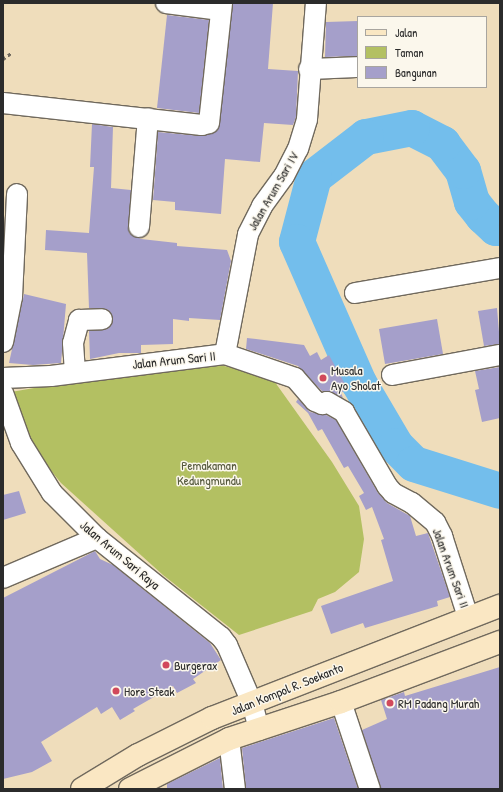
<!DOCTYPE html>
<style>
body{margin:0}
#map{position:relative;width:503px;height:792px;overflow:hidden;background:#efddbb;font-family:"Patrick Hand",sans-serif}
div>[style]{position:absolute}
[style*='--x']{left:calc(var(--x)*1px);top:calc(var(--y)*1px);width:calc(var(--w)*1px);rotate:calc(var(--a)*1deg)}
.green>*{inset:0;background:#b3c062}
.river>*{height:36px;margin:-18px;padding:0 18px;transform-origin:18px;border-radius:18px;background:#73beec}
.building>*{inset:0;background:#a59fca}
.path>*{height:2.5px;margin-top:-1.25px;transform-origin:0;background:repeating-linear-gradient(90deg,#70695d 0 3px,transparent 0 6px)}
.roads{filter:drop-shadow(1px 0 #70695d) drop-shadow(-1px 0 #70695d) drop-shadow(0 1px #70695d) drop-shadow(0 -1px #70695d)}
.minor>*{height:20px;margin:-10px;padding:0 10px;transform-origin:10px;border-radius:10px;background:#fff}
.secondary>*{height:22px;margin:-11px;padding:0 11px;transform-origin:11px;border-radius:11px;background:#fae7c3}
.dots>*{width:11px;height:11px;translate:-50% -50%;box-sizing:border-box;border:2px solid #fbf7ec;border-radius:50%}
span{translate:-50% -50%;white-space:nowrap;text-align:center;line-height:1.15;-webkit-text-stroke:3px #fbf7ec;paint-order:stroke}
.street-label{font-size:13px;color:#2b2b2b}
.poi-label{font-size:13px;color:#2b2b2b}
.left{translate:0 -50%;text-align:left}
.park-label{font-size:13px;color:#54583c}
.frame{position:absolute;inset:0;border:4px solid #2b2b2b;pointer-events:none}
.legend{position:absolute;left:357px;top:16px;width:130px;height:72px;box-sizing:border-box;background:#fbf7ec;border:1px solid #a8a59f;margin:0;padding:5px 7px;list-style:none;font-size:12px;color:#2b2b2b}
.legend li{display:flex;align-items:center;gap:8px;height:20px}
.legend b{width:20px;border:1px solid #a8a59f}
</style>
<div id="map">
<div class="green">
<i style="clip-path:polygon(224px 366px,272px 378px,332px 462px,359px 506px,364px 539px,359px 572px,335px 592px,318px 599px,312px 611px,239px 635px,163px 575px,61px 483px,24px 437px,11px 392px,155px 367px)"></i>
</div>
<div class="river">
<i style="--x:500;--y:228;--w:4;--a:180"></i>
<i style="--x:496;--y:228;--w:18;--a:-137"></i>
<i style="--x:483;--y:216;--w:18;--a:-128"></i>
<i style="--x:472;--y:202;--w:32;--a:-106"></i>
<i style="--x:463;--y:171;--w:34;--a:-127"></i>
<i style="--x:443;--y:144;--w:35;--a:-153"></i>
<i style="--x:412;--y:128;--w:47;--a:168.9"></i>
<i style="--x:366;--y:137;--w:66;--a:142.4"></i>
<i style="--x:314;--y:177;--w:67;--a:104.7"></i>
<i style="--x:297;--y:242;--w:154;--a:66.3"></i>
<i style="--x:359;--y:383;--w:73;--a:59.6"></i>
<i style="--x:396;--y:446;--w:25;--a:45"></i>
<i style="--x:414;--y:464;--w:90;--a:17.4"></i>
</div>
<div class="building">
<i style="clip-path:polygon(233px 3px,273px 3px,268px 69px,298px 71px,296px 117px,293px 125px,264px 123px,260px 162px,225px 159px,221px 214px,175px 210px,175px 202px,153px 200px,158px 132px,201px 136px,218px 130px)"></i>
<i style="clip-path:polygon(167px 15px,209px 20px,199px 113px,157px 108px)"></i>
<i style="clip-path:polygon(358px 21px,358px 56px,325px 57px,326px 22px)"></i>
<i style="clip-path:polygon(92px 124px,113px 127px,111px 188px,131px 190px,129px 233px,141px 239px,177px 243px,177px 246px,227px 250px,231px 261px,220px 320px,189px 318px,189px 321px,173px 319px,173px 344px,141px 345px,141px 353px,119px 353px,90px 359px,89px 331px,108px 329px,113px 319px,107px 309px,89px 308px,87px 253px,45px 250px,46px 230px,89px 233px,94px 167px,90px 167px)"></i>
<i style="clip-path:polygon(24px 294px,66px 304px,61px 363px,33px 365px,9px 363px)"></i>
<i style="clip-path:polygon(497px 308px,500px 344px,484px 346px,478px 311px)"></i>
<i style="clip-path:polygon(437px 319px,443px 354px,385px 364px,379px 329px)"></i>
<i style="clip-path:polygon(247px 338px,304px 345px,310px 356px,317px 352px,321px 360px,329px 355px,345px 384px,343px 386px,345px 390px,341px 393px,343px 398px,328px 391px,322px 391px,298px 366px,246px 349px)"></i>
<i style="clip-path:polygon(500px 367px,500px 418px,482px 422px,475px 390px,479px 389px,475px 371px)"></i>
<i style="clip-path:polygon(298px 399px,310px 412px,326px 415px,336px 420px,378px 493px,387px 503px,410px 516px,416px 536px,428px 533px,450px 597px,437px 601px,438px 606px,365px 628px,363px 623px,331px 634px,321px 606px,393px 581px,381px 540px,384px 539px,372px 507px,366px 510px,359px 496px,364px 493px,348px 466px,344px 468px,322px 429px,318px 431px,308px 413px,296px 402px)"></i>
<i style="clip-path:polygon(19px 491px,26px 513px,3px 520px,3px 495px)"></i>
<i style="clip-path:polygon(95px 551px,100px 559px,113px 565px,210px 643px,221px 660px,193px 679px,196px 683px,177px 693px,173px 686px,133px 709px,135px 711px,120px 720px,112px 707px,101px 714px,97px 707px,41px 742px,52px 761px,32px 772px,3px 779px,3px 598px)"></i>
<i style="clip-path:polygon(500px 667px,500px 789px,381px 789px,362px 730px,387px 719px,381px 700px,404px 692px,405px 696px)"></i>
<i style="clip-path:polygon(334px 718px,358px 789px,246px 789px,242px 748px)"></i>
<i style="clip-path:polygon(220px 758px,223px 789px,167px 789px,167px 784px)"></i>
</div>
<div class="path">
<i style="--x:3;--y:59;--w:10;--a:-37"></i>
</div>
<div class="roads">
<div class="minor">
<i style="--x:166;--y:3;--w:55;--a:7.3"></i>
<i style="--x:309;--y:69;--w:49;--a:-2.3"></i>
<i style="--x:3;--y:103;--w:200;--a:6.3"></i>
<i style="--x:202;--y:125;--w:7;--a:-16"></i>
<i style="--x:209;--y:123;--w:121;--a:-83.8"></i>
<i style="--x:139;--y:227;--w:109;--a:-85.3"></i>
<i style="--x:355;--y:293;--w:147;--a:-9.8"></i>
<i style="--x:3;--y:342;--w:46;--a:-78.7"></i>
<i style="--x:12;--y:297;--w:103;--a:-87.2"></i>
<i style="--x:225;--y:354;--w:122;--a:-79.1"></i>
<i style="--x:248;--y:234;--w:31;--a:-63"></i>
<i style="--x:262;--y:206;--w:37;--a:-54"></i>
<i style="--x:284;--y:176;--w:30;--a:-63"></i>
<i style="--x:298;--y:149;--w:31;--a:-73"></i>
<i style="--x:307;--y:119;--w:116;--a:-85.6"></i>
<i style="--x:75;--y:372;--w:29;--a:-94"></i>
<i style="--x:73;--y:343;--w:24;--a:-75"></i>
<i style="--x:79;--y:320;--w:23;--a:-2"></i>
<i style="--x:392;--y:375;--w:110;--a:-10.5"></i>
<i style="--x:3;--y:378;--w:48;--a:-2.4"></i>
<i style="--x:51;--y:376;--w:175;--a:-7.2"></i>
<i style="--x:225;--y:354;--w:74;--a:18.9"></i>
<i style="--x:295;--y:378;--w:30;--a:49"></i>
<i style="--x:315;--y:401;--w:8;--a:23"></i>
<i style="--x:322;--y:404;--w:5;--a:-22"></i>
<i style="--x:327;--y:402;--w:20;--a:30"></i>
<i style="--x:344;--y:412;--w:86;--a:59.8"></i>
<i style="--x:387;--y:486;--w:9;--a:49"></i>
<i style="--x:393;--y:493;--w:21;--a:28"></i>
<i style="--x:412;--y:503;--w:30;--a:40"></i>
<i style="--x:435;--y:522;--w:16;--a:63"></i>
<i style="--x:442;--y:536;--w:85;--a:72.2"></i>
<i style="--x:3;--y:393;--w:53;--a:70.2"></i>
<i style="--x:21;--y:443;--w:59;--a:58.2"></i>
<i style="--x:52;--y:493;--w:64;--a:45"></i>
<i style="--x:97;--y:538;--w:159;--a:38.6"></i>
<i style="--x:221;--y:637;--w:10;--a:53"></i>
<i style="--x:227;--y:645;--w:63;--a:66.7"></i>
<i style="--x:252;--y:703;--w:28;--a:75"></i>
<i style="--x:3;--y:578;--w:102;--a:-23.1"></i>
<i style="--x:341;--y:702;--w:92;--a:71.6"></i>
<i style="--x:229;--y:739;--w:50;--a:83.2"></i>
</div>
<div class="secondary">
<i style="--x:82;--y:789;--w:66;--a:-31.3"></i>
<i style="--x:138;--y:755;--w:83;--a:-26.6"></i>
<i style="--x:212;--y:718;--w:309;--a:-21.3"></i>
<i style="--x:130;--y:789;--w:111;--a:-26.8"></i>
<i style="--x:229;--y:739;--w:118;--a:-18.3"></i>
<i style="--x:341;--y:702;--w:170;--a:-20.7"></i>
</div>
</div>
<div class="dots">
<i style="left:323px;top:378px;background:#d1495b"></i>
<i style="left:166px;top:665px;background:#d1495b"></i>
<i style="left:116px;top:691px;background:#d1495b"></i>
<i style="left:390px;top:703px;background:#d1495b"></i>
</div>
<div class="street-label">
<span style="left:273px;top:191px;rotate:-60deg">Jalan Arum Sari IV</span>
<span style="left:174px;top:360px;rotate:-6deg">Jalan Arum Sari II</span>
<span style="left:120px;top:555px;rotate:40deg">Jalan Arum Sari Raya</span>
<span style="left:451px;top:568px;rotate:70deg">Jalan Arum Sari II</span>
<span style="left:287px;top:689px;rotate:-22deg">Jalan Kompol R. Soekanto</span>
</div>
<div class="poi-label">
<span class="left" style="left:331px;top:378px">Musala<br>Ayo Sholat</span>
<span class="left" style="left:174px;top:665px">Burgerax</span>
<span class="left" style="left:124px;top:691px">Hore Steak</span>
<span class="left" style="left:398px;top:703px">RM Padang Murah</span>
</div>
<div class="park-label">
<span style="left:209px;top:473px">Pemakaman<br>Kedungmundu</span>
</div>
<div class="frame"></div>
<ul class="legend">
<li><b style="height:5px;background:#fae7c3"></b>Jalan</li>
<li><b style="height:11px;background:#b3c062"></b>Taman</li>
<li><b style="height:11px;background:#a59fca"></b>Bangunan</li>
</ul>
</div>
